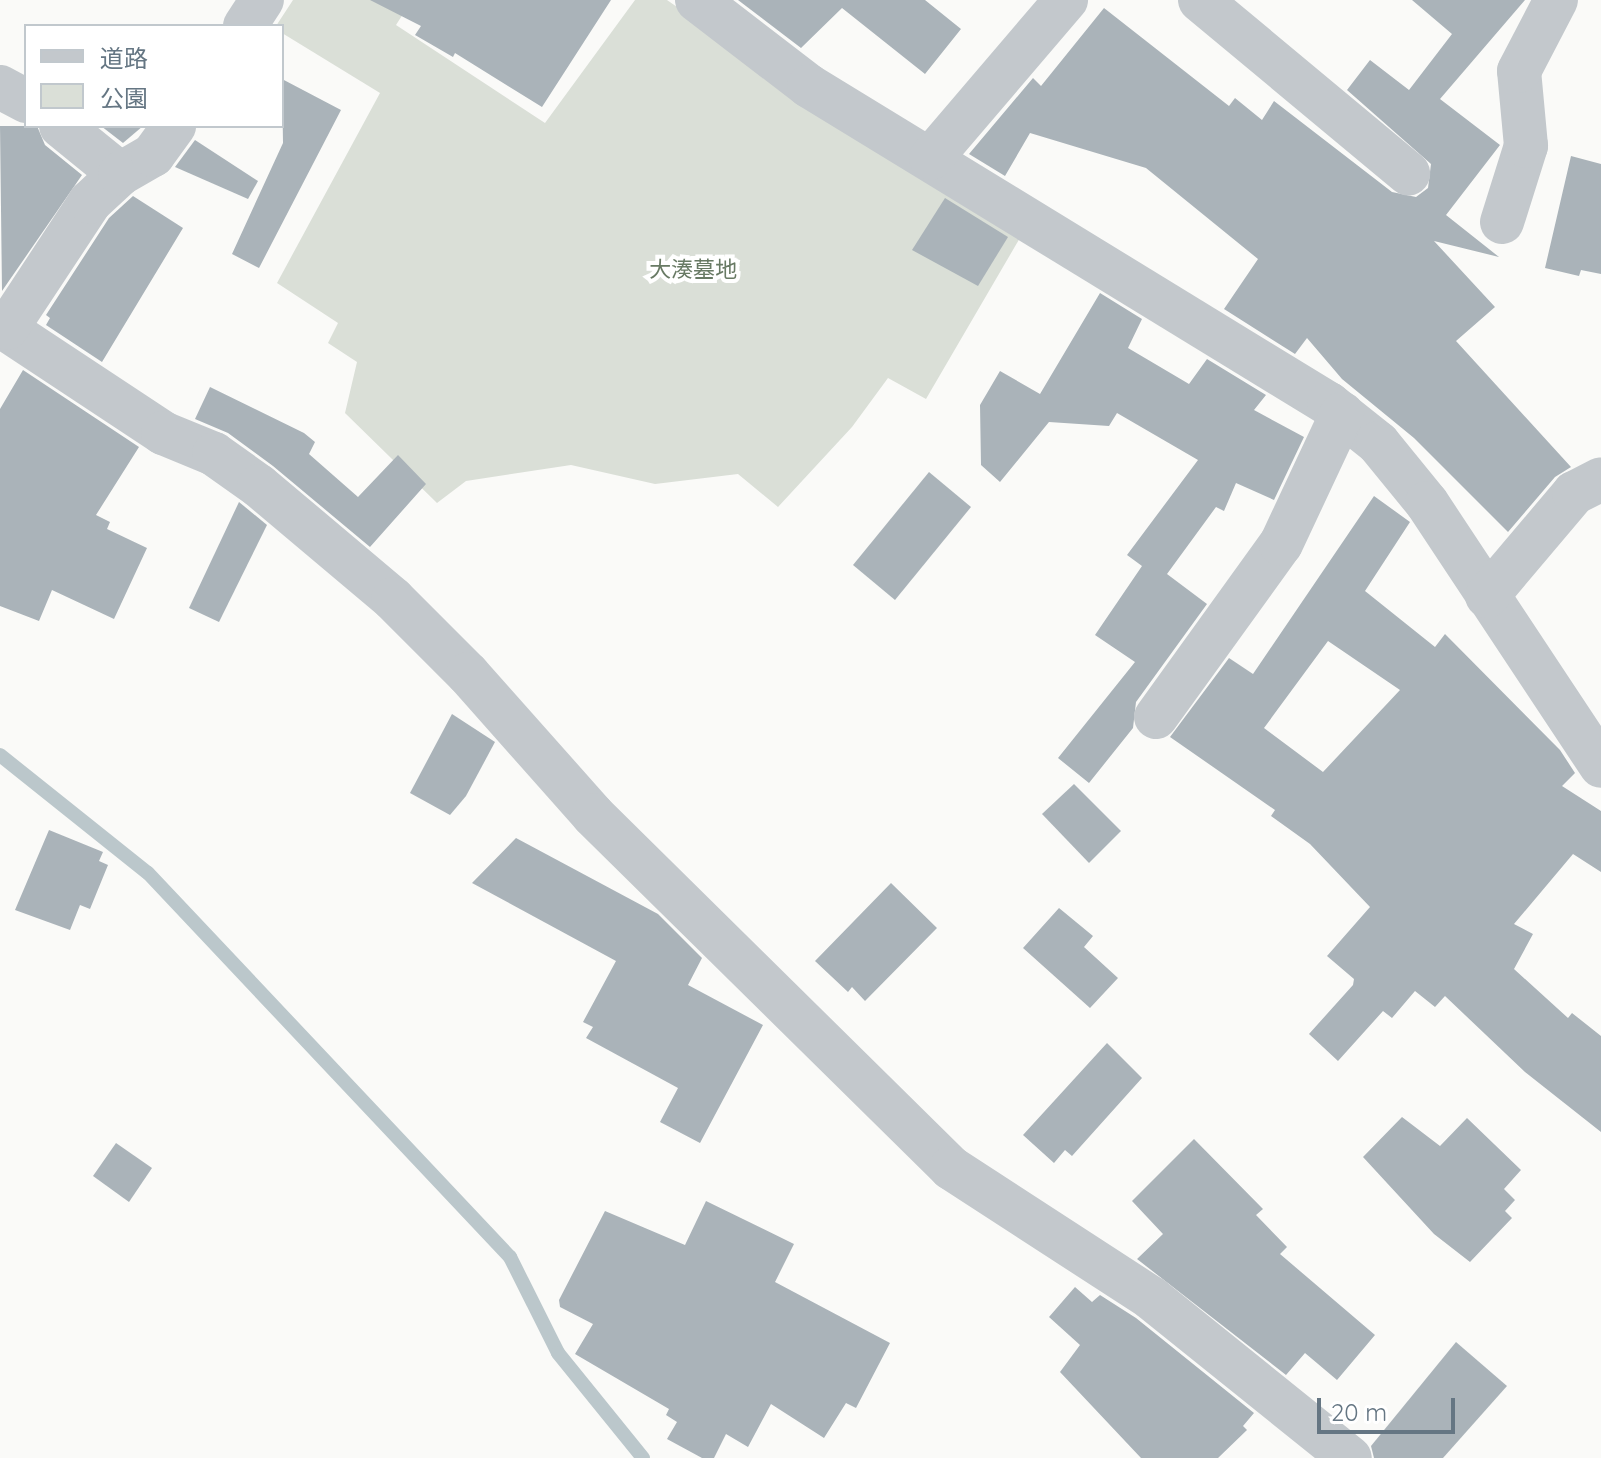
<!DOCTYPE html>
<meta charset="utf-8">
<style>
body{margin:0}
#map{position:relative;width:1601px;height:1458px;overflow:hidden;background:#fafaf8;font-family:Quicksand,"Noto Sans JP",sans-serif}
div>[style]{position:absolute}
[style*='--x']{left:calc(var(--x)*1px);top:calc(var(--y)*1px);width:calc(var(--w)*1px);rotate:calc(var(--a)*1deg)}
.green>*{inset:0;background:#dadfd7}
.stream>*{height:14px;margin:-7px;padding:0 7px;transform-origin:7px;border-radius:7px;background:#bbc7cb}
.building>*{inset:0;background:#aab3b9}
.street>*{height:44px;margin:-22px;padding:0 22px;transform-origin:22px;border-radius:22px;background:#c3c8cc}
span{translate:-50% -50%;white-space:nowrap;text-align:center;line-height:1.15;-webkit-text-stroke:8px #fff;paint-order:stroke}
.park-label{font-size:22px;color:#687a64}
.legend{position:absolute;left:24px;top:24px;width:260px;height:104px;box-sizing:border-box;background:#fff;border:2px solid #c1c8cd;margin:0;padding:10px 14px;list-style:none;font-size:24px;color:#657683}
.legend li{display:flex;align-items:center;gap:16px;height:40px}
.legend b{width:40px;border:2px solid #c1c8cd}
.scale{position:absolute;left:1317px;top:1398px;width:138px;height:36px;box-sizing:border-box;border:4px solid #657683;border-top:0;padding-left:10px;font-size:24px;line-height:28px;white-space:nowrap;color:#657683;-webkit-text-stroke:6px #fff;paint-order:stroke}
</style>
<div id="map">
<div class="green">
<i style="clip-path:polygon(293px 0,412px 0,396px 25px,545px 123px,635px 0,667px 0,792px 87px,1024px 231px,926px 399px,888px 378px,852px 427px,778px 507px,738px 474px,655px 484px,571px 465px,466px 481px,437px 503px,345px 413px,357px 362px,328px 343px,338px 323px,277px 283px,380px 93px,282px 33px,282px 26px,276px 26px)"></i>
</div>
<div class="stream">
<i style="--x:0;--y:755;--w:189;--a:38.6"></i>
<i style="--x:148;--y:873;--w:528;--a:46.69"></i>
<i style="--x:510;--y:1257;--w:107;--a:63.4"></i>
<i style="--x:558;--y:1353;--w:135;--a:51"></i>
</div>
<div class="building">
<i style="clip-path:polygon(370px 0,611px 0,542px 107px,455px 53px,453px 57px,415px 35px,421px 26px)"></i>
<i style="clip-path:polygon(738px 0,925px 0,961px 29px,925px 74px,842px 8px,801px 48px)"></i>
<i style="clip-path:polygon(1412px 0,1525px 0,1440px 99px,1500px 145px,1446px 215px,1499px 257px,1434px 241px,1495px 307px,1456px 341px,1571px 467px,1555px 477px,1508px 532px,1414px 438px,1342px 379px,1307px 338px,1295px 354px,1224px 309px,1258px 259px,1146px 168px,1030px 133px,1005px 176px,969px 154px,1033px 78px,1041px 86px,1104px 8px,1229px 106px,1235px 98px,1262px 120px,1274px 101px,1392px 192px,1416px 197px,1428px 188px,1431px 164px,1347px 90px,1370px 60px,1409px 90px,1452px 34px)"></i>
<i style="clip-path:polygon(282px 79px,341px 110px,259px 268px,232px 254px,283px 143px)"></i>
<i style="clip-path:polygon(0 126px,37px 126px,45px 145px,82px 175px,2px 291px)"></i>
<i style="clip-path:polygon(101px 126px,143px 126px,123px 143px)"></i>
<i style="clip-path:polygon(195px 140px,258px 181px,248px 199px,175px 167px)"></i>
<i style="clip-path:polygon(1571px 156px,1601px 164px,1601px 274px,1581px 270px,1579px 276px,1545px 268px)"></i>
<i style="clip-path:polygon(133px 196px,183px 228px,102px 362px,46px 325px,50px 318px,46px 315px,109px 218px)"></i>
<i style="clip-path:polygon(945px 198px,1008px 237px,978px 286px,912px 250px)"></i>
<i style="clip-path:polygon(1100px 293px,1142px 319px,1128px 348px,1189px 384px,1207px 359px,1266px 395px,1254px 410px,1304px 437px,1274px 500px,1236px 483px,1224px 511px,1216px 507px,1167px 574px,1207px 604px,1136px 702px,1133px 728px,1089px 783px,1058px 758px,1135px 662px,1095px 635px,1142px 566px,1127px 555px,1198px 460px,1117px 413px,1109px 426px,1049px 422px,1000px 482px,981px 465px,980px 405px,1000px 371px,1040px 394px)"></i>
<i style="clip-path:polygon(23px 370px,139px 447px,96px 515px,110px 522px,107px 529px,147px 548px,114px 619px,52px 590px,39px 621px,0 606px,0 409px)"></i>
<i style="clip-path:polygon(210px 387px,304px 433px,315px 442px,309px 454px,358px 497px,398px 455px,426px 484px,370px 547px,273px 466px,228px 433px,195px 419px)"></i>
<i style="clip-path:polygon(929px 472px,971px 507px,895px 600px,853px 565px)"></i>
<i style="clip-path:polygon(evenodd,1374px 496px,1410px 522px,1365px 591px,1435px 647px,1445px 634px,1560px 750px,1575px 773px,1562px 786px,1601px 811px,1601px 872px,1573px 854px,1514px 924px,1533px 934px,1514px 969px,1568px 1018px,1572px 1013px,1601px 1036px,1601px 1132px,1525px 1072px,1445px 996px,1435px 1007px,1415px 991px,1392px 1018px,1383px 1011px,1338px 1061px,1309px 1034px,1353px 985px,1354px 979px,1327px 956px,1370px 907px,1310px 844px,1271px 816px,1275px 810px,1170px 737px,1229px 658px,1253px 674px,1374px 496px,1328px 641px,1400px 690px,1323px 772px,1264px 728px,1328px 641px)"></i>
<i style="clip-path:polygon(239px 502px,267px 525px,219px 622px,189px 608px)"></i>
<i style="clip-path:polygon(452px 714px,495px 742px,466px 796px,450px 815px,410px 793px)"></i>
<i style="clip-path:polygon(1074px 784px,1121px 831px,1089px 863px,1042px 814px)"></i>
<i style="clip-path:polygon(49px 830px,103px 852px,99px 861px,108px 865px,90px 909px,80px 905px,70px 930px,15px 910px)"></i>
<i style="clip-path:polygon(516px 838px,658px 914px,702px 958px,688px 985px,763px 1025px,700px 1143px,660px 1122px,678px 1088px,586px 1038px,593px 1027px,583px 1022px,616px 961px,472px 883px)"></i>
<i style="clip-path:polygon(891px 883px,937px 928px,865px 1001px,852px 987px,848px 992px,815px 961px)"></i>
<i style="clip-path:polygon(1059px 908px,1093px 936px,1084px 947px,1118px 978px,1090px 1008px,1023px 948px)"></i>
<i style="clip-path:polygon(1107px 1043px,1142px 1078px,1072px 1156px,1065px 1150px,1054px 1163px,1023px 1135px)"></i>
<i style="clip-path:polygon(1402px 1117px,1440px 1146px,1467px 1118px,1521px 1170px,1504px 1189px,1515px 1200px,1505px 1211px,1512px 1218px,1470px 1262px,1434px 1234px,1363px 1157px)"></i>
<i style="clip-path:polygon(1194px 1139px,1263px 1209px,1256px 1215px,1287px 1247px,1280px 1254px,1375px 1335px,1337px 1380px,1305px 1353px,1286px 1375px,1137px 1259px,1163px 1234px,1132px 1201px)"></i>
<i style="clip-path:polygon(116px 1143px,152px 1168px,129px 1202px,93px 1176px)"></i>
<i style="clip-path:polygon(706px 1201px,794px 1244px,775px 1282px,890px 1343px,856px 1408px,846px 1403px,824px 1438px,771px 1404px,748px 1447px,726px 1434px,714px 1458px,702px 1458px,667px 1439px,677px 1422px,666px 1415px,669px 1409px,575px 1354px,593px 1324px,560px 1307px,559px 1300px,605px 1211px,685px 1245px)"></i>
<i style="clip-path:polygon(1075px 1287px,1092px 1302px,1100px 1295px,1136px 1318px,1254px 1413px,1243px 1426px,1247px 1430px,1218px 1458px,1141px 1458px,1060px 1372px,1080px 1345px,1049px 1317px)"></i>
<i style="clip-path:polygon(1456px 1342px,1507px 1386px,1443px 1458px,1374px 1458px,1371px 1446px)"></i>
</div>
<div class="street">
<i style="--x:697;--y:0;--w:141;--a:37.5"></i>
<i style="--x:809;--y:86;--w:610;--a:31.45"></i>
<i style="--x:1329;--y:404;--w:63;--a:38.5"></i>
<i style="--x:1378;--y:443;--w:77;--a:50.8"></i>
<i style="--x:1427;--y:503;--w:315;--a:56.5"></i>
<i style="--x:1200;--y:0;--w:271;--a:39.8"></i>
<i style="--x:245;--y:26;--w:31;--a:-57"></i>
<i style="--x:0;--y:87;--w:30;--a:28"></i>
<i style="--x:61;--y:126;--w:76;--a:39.1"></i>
<i style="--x:931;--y:158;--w:208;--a:-49.5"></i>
<i style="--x:1502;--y:222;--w:80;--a:-72.5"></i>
<i style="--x:1526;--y:146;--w:75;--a:-95.3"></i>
<i style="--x:1519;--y:71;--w:80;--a:-62.5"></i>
<i style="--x:0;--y:325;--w:196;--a:33.5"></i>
<i style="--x:163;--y:433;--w:55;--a:22.4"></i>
<i style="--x:214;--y:454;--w:55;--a:35.4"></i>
<i style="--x:259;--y:486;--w:175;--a:40.1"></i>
<i style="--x:393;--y:599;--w:106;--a:45"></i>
<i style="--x:468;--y:674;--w:188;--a:48.4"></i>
<i style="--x:593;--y:815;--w:503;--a:44.6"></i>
<i style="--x:951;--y:1168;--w:239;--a:33"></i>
<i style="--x:1151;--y:1298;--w:255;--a:38.8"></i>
<i style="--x:7;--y:328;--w:151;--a:-56.6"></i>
<i style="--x:90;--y:202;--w:41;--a:-43"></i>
<i style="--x:120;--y:174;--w:38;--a:-30"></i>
<i style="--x:153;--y:155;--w:36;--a:-54"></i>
<i style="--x:1487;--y:596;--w:135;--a:-49.8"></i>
<i style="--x:1574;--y:493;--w:30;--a:-27"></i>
<i style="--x:1156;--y:717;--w:213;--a:-54.2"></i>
<i style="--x:1281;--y:544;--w:144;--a:-64.9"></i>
</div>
<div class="park-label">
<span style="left:693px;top:270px">大湊墓地</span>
</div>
<ul class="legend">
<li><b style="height:10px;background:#c3c8cc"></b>道路</li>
<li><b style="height:22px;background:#dadfd7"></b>公園</li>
</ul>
<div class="scale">20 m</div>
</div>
